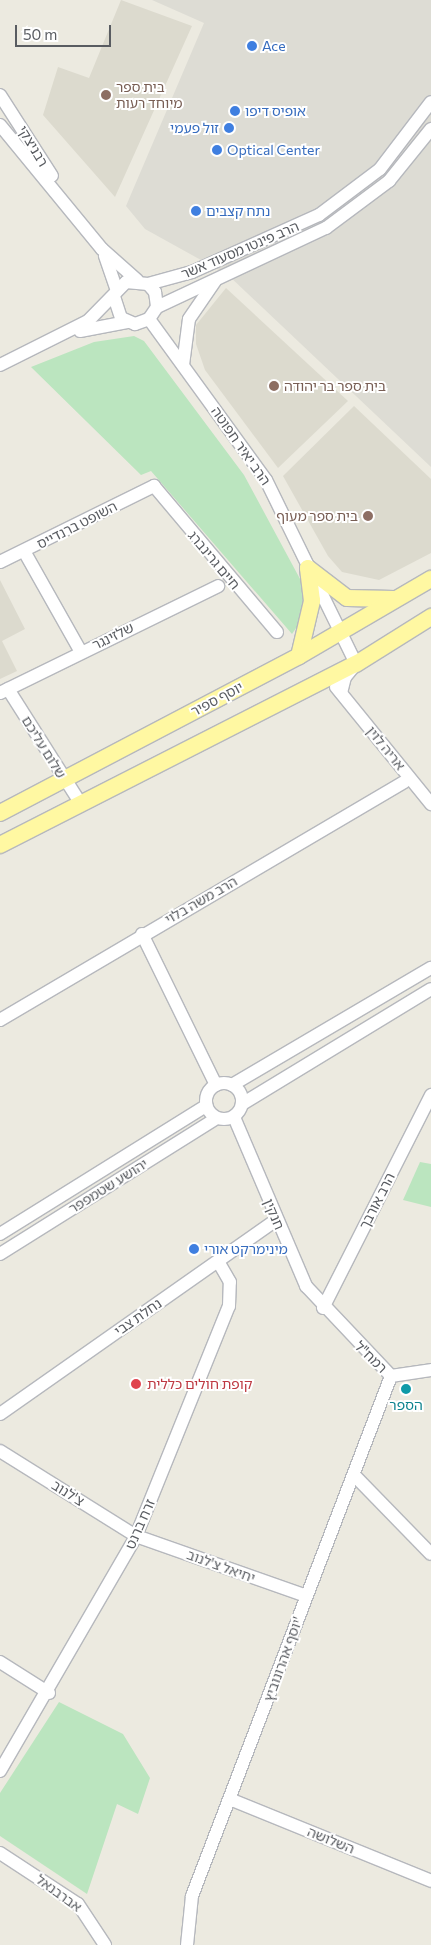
<!DOCTYPE html>
<meta charset="utf-8">
<style>
body{margin:0}
#map{position:relative;width:431px;height:1945px;overflow:hidden;background:#eceae0;font-family:Commissioner,"Noto Sans Hebrew",sans-serif}
div>[style]{position:absolute}
[style*='--x']{left:calc(var(--x)*1px);top:calc(var(--y)*1px);width:calc(var(--w)*1px);rotate:calc(var(--a)*1deg)}
.industrial>*{inset:0;background:#dddcd4}
.education>*{inset:0;background:#dcdace}
.green>*{inset:0;background:#bbe5bf}
.roads{filter:drop-shadow(1px 0 #b6b8bd) drop-shadow(-1px 0 #b6b8bd) drop-shadow(0 1px #b6b8bd) drop-shadow(0 -1px #b6b8bd)}
.minor>*{height:12px;margin:-6px;padding:0 6px;transform-origin:6px;border-radius:6px;background:#fff}
.minor>.ring{margin:-6px;padding:0;box-sizing:content-box;background:none;border:12px solid #fff;border-radius:50%}
.major>*{height:16px;margin:-8px;padding:0 8px;transform-origin:8px;border-radius:8px;background:#fff8a2}
.dots>*{width:14px;height:14px;translate:-50% -50%;box-sizing:border-box;border:2px solid #fff;border-radius:50%}
span{translate:-50% -50%;white-space:nowrap;text-align:center;line-height:1.15;-webkit-text-stroke:4px #fff;paint-order:stroke}
.shop-label{font-size:14px;color:#366cbe}
.left{translate:0 -50%;text-align:left}
.right{translate:-100% -50%;text-align:right}
.education-label{font-size:14px;color:#785e54}
.street-label{font-size:14px;color:#595c61}
.health-label{font-size:14px;color:#be3a42}
.culture-label{font-size:14px;color:#0d838f}
.scale{position:absolute;left:15px;top:25px;width:96px;height:22px;box-sizing:border-box;border:2px solid #595c61;border-top:0;padding-left:6px;font-size:15px;line-height:18px;white-space:nowrap;color:#595c61;-webkit-text-stroke:4px #fff;paint-order:stroke}
</style>
<div id="map">
<div class="industrial">
<i style="clip-path:polygon(152px 0,431px 0,431px 467px,228px 275px,145px 229px,126px 206px,204px 23px)"></i>
</div>
<div class="education">
<i style="clip-path:polygon(121px 0,192px 26px,115px 197px,43px 115px,58px 67px,89px 78px)"></i>
<i style="clip-path:polygon(226px 288px,348px 401px,278px 468px,205px 370px,196px 344px,196px 325px)"></i>
<i style="clip-path:polygon(354px 406px,431px 479px,431px 553px,379px 580px,342px 572px,328px 556px,283px 476px)"></i>
<i style="clip-path:polygon(0 580px,25px 629px,2px 641px,17px 671px,0 679px)"></i>
</div>
<div class="green">
<i style="clip-path:polygon(134px 336px,144px 341px,244px 475px,306px 590px,303px 618px,292px 634px,151px 471px,141px 475px,31px 367px,94px 342px)"></i>
<i style="clip-path:polygon(420px 1162px,431px 1164px,431px 1207px,403px 1200px)"></i>
<i style="clip-path:polygon(59px 1702px,123px 1734px,150px 1778px,138px 1814px,117px 1804px,87px 1894px,0 1836px,0 1793px)"></i>
</div>
<div class="roads">
<div class="minor">
<i style="--x:0;--y:95;--w:96;--a:57.3"></i>
<i style="--x:0;--y:125;--w:161;--a:50.6"></i>
<i style="--x:102;--y:249;--w:47;--a:41.5"></i>
<i style="--x:105;--y:256;--w:36;--a:71"></i>
<i style="--x:148;--y:284;--w:46;--a:-15.3"></i>
<i style="--x:192;--y:272;--w:139;--a:-24.2"></i>
<i style="--x:319;--y:215;--w:76;--a:-37"></i>
<i style="--x:380;--y:169;--w:84;--a:-52.7"></i>
<i style="--x:157;--y:307;--w:187;--a:-25.1"></i>
<i style="--x:326;--y:228;--w:79;--a:-36.7"></i>
<i style="--x:389;--y:181;--w:67;--a:-51.1"></i>
<i style="--x:149;--y:319;--w:199;--a:54"></i>
<i style="--x:266;--y:480;--w:205;--a:63.9"></i>
<i style="--x:356;--y:664;--w:17;--a:130"></i>
<i style="--x:345;--y:677;--w:16;--a:104"></i>
<i style="--x:80;--y:331;--w:48;--a:-10.8"></i>
<i style="--x:0;--y:365;--w:98;--a:-26.6"></i>
<i style="--x:88;--y:321;--w:54;--a:-45.7"></i>
<i style="--x:126;--y:282;--w:22;--a:5"></i>
<i style="--x:148;--y:284;--w:11;--a:49"></i>
<i style="--x:155;--y:292;--w:15;--a:82"></i>
<i style="--x:157;--y:307;--w:14;--a:124"></i>
<i style="--x:149;--y:319;--w:15;--a:160"></i>
<i style="--x:135;--y:324;--w:15;--a:-157"></i>
<i style="--x:121;--y:318;--w:22;--a:-108"></i>
<i style="--x:183;--y:365;--w:46;--a:-82.6"></i>
<i style="--x:189;--y:319;--w:46;--a:-55.6"></i>
<i style="--x:24;--y:551;--w:116;--a:60.6"></i>
<i style="--x:0;--y:562;--w:172;--a:-26.3"></i>
<i style="--x:154;--y:486;--w:191;--a:49.9"></i>
<i style="--x:336;--y:687;--w:151;--a:50.9"></i>
<i style="--x:8;--y:689;--w:136;--a:57.6"></i>
<i style="--x:0;--y:693;--w:243;--a:-26.1"></i>
<i style="--x:142;--y:934;--w:168;--a:63.9"></i>
<i style="--x:0;--y:1020;--w:469;--a:-30.5"></i>
<i class="ring" style="left:206px;top:1083px;width:24px;height:24px"></i>
<i style="--x:232;--y:1085;--w:231;--a:-30.5"></i>
<i style="--x:242;--y:1104;--w:221;--a:-31.3"></i>
<i style="--x:234;--y:1117;--w:184;--a:66.9"></i>
<i style="--x:306;--y:1286;--w:124;--a:46.6"></i>
<i style="--x:391;--y:1376;--w:40;--a:-8.5"></i>
<i style="--x:0;--y:1234;--w:243;--a:-31.9"></i>
<i style="--x:0;--y:1254;--w:256;--a:-32.1"></i>
<i style="--x:323;--y:1308;--w:239;--a:-63.1"></i>
<i style="--x:0;--y:1414;--w:337;--a:-35.1"></i>
<i style="--x:0;--y:1451;--w:160;--a:32"></i>
<i style="--x:136;--y:1536;--w:180;--a:19.4"></i>
<i style="--x:356;--y:1477;--w:107;--a:45.8"></i>
<i style="--x:0;--y:1662;--w:58;--a:32.3"></i>
<i style="--x:0;--y:1771;--w:272;--a:-59.9"></i>
<i style="--x:136;--y:1536;--w:248;--a:-68"></i>
<i style="--x:229;--y:1306;--w:24;--a:-88"></i>
<i style="--x:230;--y:1282;--w:24;--a:-120"></i>
<i style="--x:232;--y:1800;--w:215;--a:22.1"></i>
<i style="--x:0;--y:1853;--w:93;--a:33.2"></i>
<i style="--x:78;--y:1904;--w:49;--a:56.6"></i>
<i style="--x:187;--y:1945;--w:49;--a:-84.2"></i>
<i style="--x:192;--y:1896;--w:557;--a:-69.06"></i>
</div>
<div class="major">
<i style="--x:308;--y:568;--w:49;--a:37.6"></i>
<i style="--x:347;--y:598;--w:47;--a:1.2"></i>
<i style="--x:299;--y:656;--w:57;--a:-76.7"></i>
<i style="--x:312;--y:601;--w:33;--a:-97"></i>
<i style="--x:0;--y:813;--w:338;--a:-27.7"></i>
<i style="--x:299;--y:656;--w:153;--a:-30.3"></i>
<i style="--x:0;--y:845;--w:399;--a:-27"></i>
<i style="--x:356;--y:664;--w:89;--a:-32.1"></i>
</div>
</div>
<div class="dots">
<i style="left:252px;top:46px;background:#3f7fe0"></i>
<i style="left:106px;top:95px;background:#8d6e63"></i>
<i style="left:235px;top:111px;background:#3f7fe0"></i>
<i style="left:229px;top:128px;background:#3f7fe0"></i>
<i style="left:217px;top:150px;background:#3f7fe0"></i>
<i style="left:196px;top:211px;background:#3f7fe0"></i>
<i style="left:274px;top:386px;background:#8d6e63"></i>
<i style="left:368px;top:516px;background:#8d6e63"></i>
<i style="left:194px;top:1249px;background:#3f7fe0"></i>
<i style="left:136px;top:1384px;background:#e0444e"></i>
<i style="left:406px;top:1389px;background:#0f9aa8"></i>
</div>
<div class="shop-label">
<span class="left" style="left:262px;top:46px">Ace</span>
<span class="left" style="left:245px;top:111px">אופיס דיפו</span>
<span class="right" style="left:219px;top:128px">זול פעמי</span>
<span class="left" style="left:227px;top:150px">Optical Center</span>
<span class="left" style="left:206px;top:211px">נתח קצבים</span>
<span class="left" style="left:204px;top:1249px">מינימרקט אורי</span>
</div>
<div class="education-label">
<span class="left" style="left:116px;top:95px">בית ספר<br>מיוחד רעות</span>
<span class="left" style="left:284px;top:386px">בית ספר בר יהודה</span>
<span class="right" style="left:358px;top:516px">בית ספר מעוף</span>
</div>
<div class="street-label">
<span style="left:33px;top:146px;rotate:59deg">רבניצקי</span>
<span style="left:240px;top:250px;rotate:-23deg">הרב פינטו מסעוד אשר</span>
<span style="left:241px;top:446px;rotate:55deg">הרב יאיר חפוטה</span>
<span style="left:77px;top:525px;rotate:-27deg">השופט ברנדייס</span>
<span style="left:214px;top:560px;rotate:50deg">חיים גרינברג</span>
<span style="left:113px;top:636px;rotate:-26deg">שלזינגר</span>
<span style="left:217px;top:699px;rotate:-28deg">יוסף ספיר</span>
<span style="left:44px;top:747px;rotate:58deg">שלום עליכם</span>
<span style="left:386px;top:748px;rotate:51deg">אריה לוין</span>
<span style="left:201px;top:900px;rotate:-30deg">הרב משה בלוי</span>
<span style="left:108px;top:1186px;rotate:-32deg">יהושע שטמפפר</span>
<span style="left:377px;top:1201px;rotate:-63deg">הרב אורבך</span>
<span style="left:274px;top:1214px;rotate:67deg">חנקין</span>
<span style="left:138px;top:1317px;rotate:-35deg">נחלת צבי</span>
<span style="left:371px;top:1357px;rotate:44deg">רמח"ל</span>
<span style="left:68px;top:1493px;rotate:32deg">צ'לנוב</span>
<span style="left:140px;top:1524px;rotate:-66deg">זרח ברנט</span>
<span style="left:221px;top:1566px;rotate:20deg">יחיאל צ'לנוב</span>
<span style="left:283px;top:1659px;rotate:-70deg">יוסף אהרונוביץ'</span>
<span style="left:331px;top:1840px;rotate:22deg">השלושה</span>
<span style="left:59px;top:1893px;rotate:36deg">אברבנאל</span>
</div>
<div class="health-label">
<span class="left" style="left:147px;top:1384px">קופת חולים כללית</span>
</div>
<div class="culture-label">
<span style="left:406px;top:1405px">הספר</span>
</div>
<div class="scale">50 m</div>
</div>
